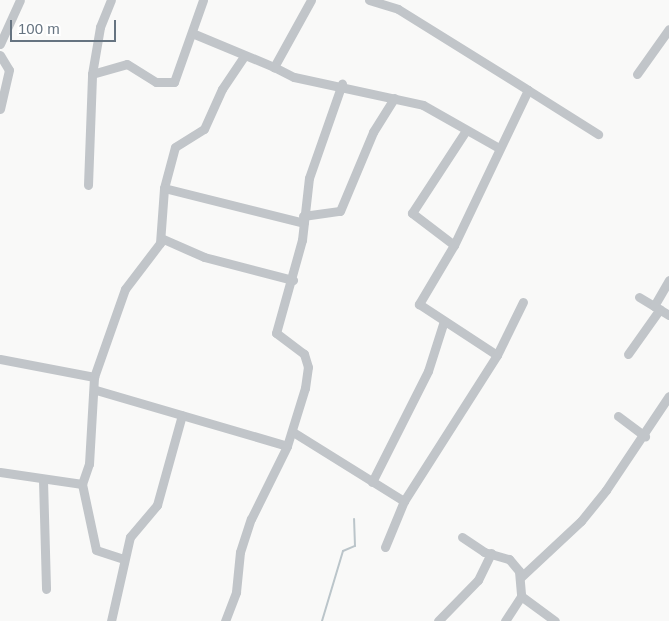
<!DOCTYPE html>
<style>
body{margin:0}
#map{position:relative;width:669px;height:621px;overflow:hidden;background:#f9f9f8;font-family:Arial,sans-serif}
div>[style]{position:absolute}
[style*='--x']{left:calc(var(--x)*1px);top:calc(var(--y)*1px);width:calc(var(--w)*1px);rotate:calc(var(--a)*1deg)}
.stream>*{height:2px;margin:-1px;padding:0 1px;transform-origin:1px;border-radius:1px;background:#bbc5ca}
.minor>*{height:9px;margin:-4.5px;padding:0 4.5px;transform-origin:4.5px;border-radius:4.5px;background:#c1c5c9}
span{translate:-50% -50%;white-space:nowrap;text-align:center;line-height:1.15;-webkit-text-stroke:5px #fff;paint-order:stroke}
.scale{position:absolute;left:10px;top:20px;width:106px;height:22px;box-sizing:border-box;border:2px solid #667481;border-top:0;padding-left:6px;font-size:15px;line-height:18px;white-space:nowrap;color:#667481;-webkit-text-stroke:4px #fff;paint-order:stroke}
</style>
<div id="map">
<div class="stream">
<i style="--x:322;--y:621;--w:73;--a:-73.3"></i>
<i style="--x:343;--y:551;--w:13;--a:-23"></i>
<i style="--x:355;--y:546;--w:27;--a:-92"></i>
</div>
<div class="minor">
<i style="--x:311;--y:0;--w:77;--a:118.9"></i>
<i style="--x:274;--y:67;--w:22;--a:27"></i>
<i style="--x:294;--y:77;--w:132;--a:12.2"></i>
<i style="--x:423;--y:105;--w:87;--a:29.5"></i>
<i style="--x:369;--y:0;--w:30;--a:17"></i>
<i style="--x:398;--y:9;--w:153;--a:31.9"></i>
<i style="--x:528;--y:90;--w:172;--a:115.5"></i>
<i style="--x:454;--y:245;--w:69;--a:120.7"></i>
<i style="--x:419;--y:304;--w:93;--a:33.2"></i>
<i style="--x:192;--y:33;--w:89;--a:22.5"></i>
<i style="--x:0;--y:44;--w:48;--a:-65.6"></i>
<i style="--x:0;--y:55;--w:17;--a:59"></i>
<i style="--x:9;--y:70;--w:40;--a:103"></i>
<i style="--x:92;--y:74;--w:48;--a:-80.3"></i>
<i style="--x:100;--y:27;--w:29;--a:-68"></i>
<i style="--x:637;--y:74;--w:55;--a:-54.6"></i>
<i style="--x:528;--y:90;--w:83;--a:32.2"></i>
<i style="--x:88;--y:185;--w:111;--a:-87.9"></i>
<i style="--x:92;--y:74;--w:36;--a:-16"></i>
<i style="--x:127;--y:64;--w:34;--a:32"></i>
<i style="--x:156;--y:82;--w:18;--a:0"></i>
<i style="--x:174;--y:82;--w:87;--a:-70.5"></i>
<i style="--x:164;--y:188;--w:42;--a:-75"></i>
<i style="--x:175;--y:147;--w:34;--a:-32"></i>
<i style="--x:204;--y:129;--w:44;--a:-65.8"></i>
<i style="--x:222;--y:89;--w:40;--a:-56"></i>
<i style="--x:303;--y:216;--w:37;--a:-8"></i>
<i style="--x:340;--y:211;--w:86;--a:-67.3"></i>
<i style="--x:373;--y:132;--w:40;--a:-58"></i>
<i style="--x:161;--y:238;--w:47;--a:23.8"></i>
<i style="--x:204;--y:257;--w:92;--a:14.5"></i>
<i style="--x:454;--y:245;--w:53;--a:-142.7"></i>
<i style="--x:412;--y:213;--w:97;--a:-56.8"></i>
<i style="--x:639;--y:297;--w:35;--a:31"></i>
<i style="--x:654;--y:306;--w:30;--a:-60"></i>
<i style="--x:628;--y:354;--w:55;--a:-54.6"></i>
<i style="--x:0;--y:359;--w:96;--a:10.8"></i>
<i style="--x:94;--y:377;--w:93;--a:-70.6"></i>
<i style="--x:125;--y:289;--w:58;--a:-52.7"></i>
<i style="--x:160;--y:243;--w:55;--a:-85.8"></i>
<i style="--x:164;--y:188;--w:144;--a:14"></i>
<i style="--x:96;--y:390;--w:199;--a:16.3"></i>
<i style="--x:618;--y:416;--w:34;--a:37"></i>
<i style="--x:293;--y:432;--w:131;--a:31.9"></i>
<i style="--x:0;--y:472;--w:83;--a:8.3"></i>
<i style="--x:82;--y:484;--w:21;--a:-71"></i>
<i style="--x:89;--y:464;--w:87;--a:-86.7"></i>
<i style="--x:43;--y:480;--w:109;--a:88.4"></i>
<i style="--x:372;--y:482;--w:124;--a:-63.2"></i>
<i style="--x:428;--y:371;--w:52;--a:-72.3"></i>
<i style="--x:82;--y:484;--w:67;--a:78"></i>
<i style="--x:96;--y:550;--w:29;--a:18"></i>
<i style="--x:462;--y:537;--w:27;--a:34"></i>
<i style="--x:484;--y:552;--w:26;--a:16"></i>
<i style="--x:509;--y:559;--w:16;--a:50"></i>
<i style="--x:519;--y:571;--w:25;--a:85"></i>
<i style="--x:521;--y:596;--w:42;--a:36.3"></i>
<i style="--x:385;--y:547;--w:50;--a:-67.6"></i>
<i style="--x:404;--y:501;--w:173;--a:-57.5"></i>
<i style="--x:497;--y:355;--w:59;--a:-63.9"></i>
<i style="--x:521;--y:577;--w:82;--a:-43"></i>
<i style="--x:581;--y:521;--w:40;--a:-51"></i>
<i style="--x:606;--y:490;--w:113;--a:-56.2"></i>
<i style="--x:111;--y:621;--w:86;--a:-77.3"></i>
<i style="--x:130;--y:537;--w:42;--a:-49.8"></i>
<i style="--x:157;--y:505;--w:93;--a:-74.5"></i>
<i style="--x:225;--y:621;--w:31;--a:-69"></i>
<i style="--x:236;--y:592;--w:40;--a:-84.3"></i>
<i style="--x:240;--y:552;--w:35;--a:-72"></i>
<i style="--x:251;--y:519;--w:81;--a:-63.7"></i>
<i style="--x:287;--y:446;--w:61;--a:-72.8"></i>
<i style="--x:305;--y:388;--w:21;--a:-82"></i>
<i style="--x:308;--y:367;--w:14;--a:-107"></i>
<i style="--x:304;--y:354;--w:35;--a:-143"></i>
<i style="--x:276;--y:333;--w:97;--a:-74.4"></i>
<i style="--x:302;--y:240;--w:62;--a:-83.6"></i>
<i style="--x:309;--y:178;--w:100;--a:-70.7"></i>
<i style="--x:438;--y:621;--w:57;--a:-45.7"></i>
<i style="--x:478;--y:580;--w:30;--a:-64"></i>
<i style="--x:505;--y:621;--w:30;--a:-57"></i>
</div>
<div class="scale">100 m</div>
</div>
